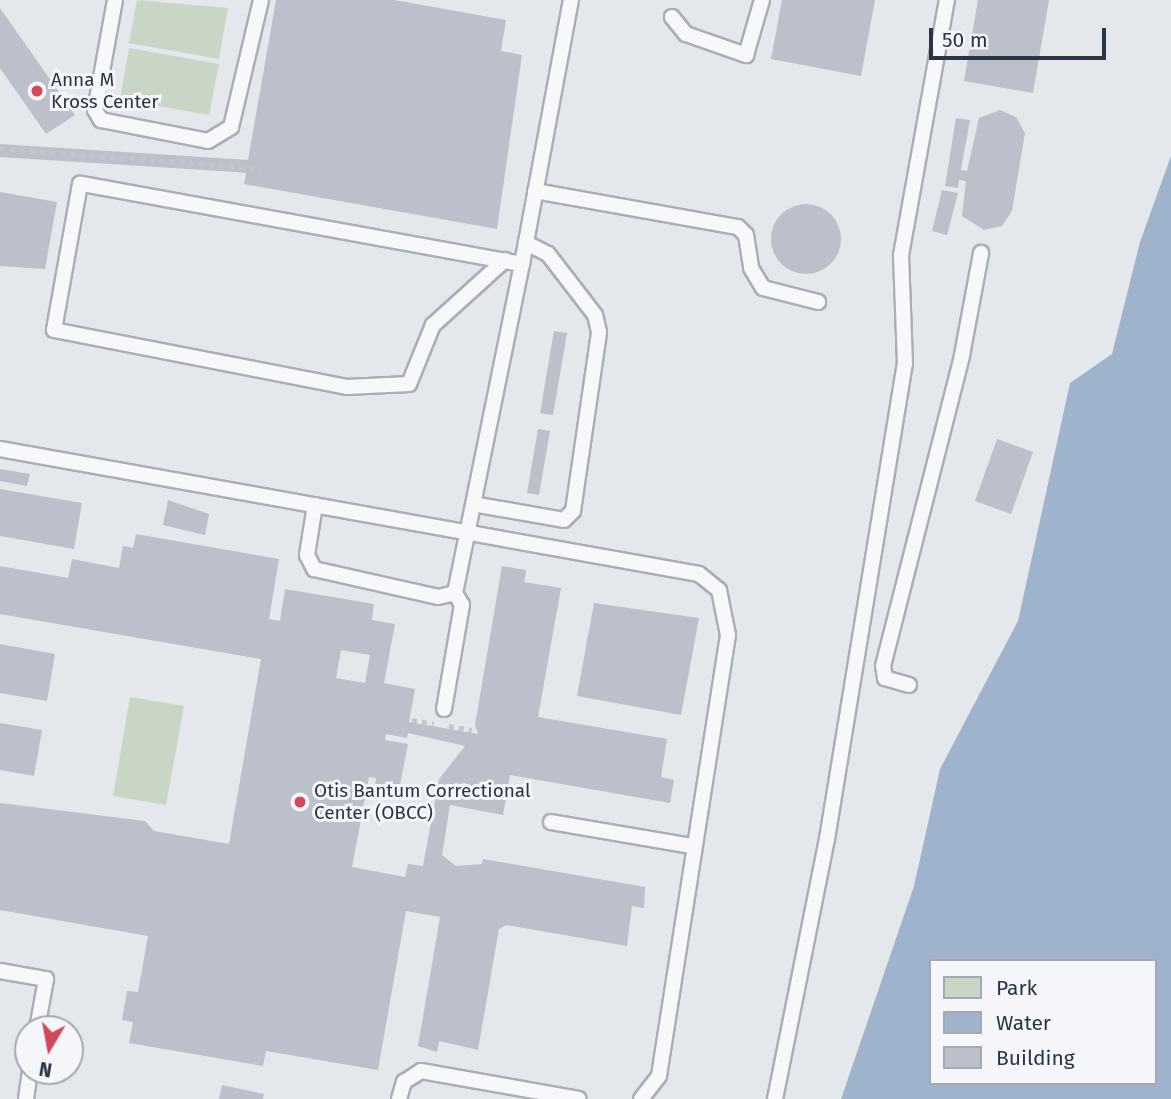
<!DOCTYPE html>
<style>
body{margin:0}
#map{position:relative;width:1171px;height:1099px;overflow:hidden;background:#e4e7ec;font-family:"Fira Sans",sans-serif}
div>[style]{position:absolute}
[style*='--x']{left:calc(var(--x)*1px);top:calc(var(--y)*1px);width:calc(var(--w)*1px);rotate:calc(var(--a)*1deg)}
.green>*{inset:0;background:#c9d6c5}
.water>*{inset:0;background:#9fb4cc}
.building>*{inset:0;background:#bbc0ca}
.round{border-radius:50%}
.path>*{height:4.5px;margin-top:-2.25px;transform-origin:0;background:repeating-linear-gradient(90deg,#c2c5cb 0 5px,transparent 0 10px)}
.roads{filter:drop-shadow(2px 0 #a9aeb7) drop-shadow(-2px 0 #a9aeb7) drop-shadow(0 2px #a9aeb7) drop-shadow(0 -2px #a9aeb7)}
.service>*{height:14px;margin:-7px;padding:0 7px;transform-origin:7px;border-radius:7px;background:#f7f8fa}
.dots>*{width:19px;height:19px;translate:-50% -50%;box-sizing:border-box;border:4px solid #f4f6f9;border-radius:50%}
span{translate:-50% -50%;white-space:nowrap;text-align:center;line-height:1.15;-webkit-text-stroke:6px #f4f6f9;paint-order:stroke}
.poi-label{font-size:19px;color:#2b3445}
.left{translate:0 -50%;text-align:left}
.legend{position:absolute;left:929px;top:959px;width:228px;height:126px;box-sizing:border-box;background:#f4f6f9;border:2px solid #a4a8b1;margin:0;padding:9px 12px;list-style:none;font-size:21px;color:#2b3445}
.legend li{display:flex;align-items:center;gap:14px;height:35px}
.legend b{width:35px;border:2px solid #a4a8b1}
.north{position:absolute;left:14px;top:1015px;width:70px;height:70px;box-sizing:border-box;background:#f4f6f9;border:2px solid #a4a8b1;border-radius:50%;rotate:190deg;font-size:19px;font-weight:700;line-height:28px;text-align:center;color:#2b3445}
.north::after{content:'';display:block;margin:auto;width:24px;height:32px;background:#d1495b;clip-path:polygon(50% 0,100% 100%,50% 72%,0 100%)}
.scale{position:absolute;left:929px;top:28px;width:177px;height:32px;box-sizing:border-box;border:4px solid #2b3445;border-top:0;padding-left:9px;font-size:21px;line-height:24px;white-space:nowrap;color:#2b3445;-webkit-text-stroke:5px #f4f6f9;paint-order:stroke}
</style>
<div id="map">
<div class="green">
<i style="clip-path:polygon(137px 0,228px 8px,219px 59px,129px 43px)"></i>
<i style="clip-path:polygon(129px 48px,219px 64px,209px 115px,120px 99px)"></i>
<i style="clip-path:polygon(130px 697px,184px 706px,166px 805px,113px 796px)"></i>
</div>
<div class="water">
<i style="clip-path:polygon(evenodd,1171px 156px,1171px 1099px,841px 1099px,914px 886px,940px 769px,1018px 621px,1070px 383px,1112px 354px,1140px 242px,1171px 156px,931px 961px,1155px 961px,1155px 1083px,931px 1083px,931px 961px)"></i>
</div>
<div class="building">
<i style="clip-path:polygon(276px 0,394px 0,506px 20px,501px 51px,522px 55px,497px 229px,244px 184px,246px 173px,236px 172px,0 157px,0 144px,248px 160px)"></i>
<i style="clip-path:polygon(782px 0,875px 0,861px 76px,771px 59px)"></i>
<i style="clip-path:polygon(978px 0,1049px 0,1033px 93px,964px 81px)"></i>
<i style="clip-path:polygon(0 8px,75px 115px,46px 134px,0 68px)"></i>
<i style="clip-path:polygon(1000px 110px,1016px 117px,1025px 133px,1012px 211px,1002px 226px,984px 230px,962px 216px,966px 181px,959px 180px,958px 188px,945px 186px,956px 118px,970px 120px,961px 170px,967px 171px,979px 118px)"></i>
<i style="clip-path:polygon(942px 190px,958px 193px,947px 235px,932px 231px)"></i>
<i style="clip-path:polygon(0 192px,57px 202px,45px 269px,0 266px)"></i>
<i class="round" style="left:771px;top:204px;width:70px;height:70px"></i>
<i style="clip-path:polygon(554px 331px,567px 333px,553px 415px,540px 413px)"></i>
<i style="clip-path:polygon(538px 429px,550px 431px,539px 495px,527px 493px)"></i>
<i style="clip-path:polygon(997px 439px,1033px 452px,1011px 514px,975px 501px)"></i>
<i style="clip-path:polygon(0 469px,30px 474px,27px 486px,0 481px)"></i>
<i style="clip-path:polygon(0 489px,82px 503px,74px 549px,0 536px)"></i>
<i style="clip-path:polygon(168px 500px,209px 514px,205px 535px,163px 525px)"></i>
<i style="clip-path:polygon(evenodd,136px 534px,279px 559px,269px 619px,280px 621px,285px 589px,374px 604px,372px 620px,395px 624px,384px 683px,415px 689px,409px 722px,478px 734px,475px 725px,502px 566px,526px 570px,524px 582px,561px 588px,538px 717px,667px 739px,661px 777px,674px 780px,670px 803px,510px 775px,503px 815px,450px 805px,442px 855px,456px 866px,482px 864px,483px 859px,645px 887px,644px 908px,632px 906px,627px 946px,506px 925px,499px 929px,478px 1050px,439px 1041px,437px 1052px,418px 1046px,440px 917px,406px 911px,378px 1070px,266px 1051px,263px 1066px,129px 1043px,133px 1022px,122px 1020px,127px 991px,138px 992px,148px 936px,0 910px,0 803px,145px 821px,154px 831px,229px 844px,261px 659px,0 614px,0 566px,68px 578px,72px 559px,119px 568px,123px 546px,133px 548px,136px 534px,341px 650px,370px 655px,365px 683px,336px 678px,341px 650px,136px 534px,408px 733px,465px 746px,439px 779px,423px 866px,408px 864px,405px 877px,352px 867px,369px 777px,376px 778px,375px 786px,399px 790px,408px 744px,385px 740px,386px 734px,407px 738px,408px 733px)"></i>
<i style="clip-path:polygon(594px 603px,699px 618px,681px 715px,577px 696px)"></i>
<i style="clip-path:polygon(0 644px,55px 654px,47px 701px,0 693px)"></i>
<i style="clip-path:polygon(0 723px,42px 730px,34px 776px,0 770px)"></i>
<i style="clip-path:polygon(222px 1085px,264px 1094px,263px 1099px,219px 1099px)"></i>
</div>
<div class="path">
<i style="--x:0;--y:149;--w:261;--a:4.2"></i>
<i style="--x:412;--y:720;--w:22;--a:10"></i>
<i style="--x:449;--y:726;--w:23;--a:10"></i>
</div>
<div class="roads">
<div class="service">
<i style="--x:115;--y:0;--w:112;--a:100.3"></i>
<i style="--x:95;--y:110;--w:12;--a:59"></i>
<i style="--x:101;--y:120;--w:109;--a:11.1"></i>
<i style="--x:208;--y:141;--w:27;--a:-31"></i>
<i style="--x:231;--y:127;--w:130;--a:-76.7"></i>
<i style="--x:672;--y:17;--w:22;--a:51"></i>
<i style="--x:686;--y:34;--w:64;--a:19.3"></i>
<i style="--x:746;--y:55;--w:57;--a:-73.8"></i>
<i style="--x:535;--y:191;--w:206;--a:10.1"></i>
<i style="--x:738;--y:227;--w:11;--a:45"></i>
<i style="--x:746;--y:235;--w:33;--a:81"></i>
<i style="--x:751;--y:268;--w:23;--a:59"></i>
<i style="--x:763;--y:288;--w:57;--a:14.3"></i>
<i style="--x:522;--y:264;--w:269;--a:-79.5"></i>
<i style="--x:0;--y:449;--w:710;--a:10.14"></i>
<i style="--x:699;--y:574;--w:26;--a:39"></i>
<i style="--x:719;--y:590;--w:46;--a:78.7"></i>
<i style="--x:728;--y:635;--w:446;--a:98.9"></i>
<i style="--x:659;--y:1076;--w:29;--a:128"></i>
<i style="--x:473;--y:504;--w:92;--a:10"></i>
<i style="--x:564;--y:520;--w:13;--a:-45"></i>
<i style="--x:573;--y:511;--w:181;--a:-81.7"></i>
<i style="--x:599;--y:332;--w:17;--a:-103"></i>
<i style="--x:595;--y:315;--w:77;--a:-127.6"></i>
<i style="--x:548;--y:254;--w:25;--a:-153"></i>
<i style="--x:315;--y:505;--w:51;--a:99.1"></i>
<i style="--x:307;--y:555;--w:16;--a:63"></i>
<i style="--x:314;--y:569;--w:127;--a:12.7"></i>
<i style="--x:438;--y:597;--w:17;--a:-13"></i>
<i style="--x:455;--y:593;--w:336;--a:-78.5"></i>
<i style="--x:522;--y:264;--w:449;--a:-169.7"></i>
<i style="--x:80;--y:184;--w:148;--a:100.1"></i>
<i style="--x:54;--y:330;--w:298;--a:11"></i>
<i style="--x:347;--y:387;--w:62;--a:-2.8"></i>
<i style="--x:409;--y:384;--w:64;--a:-67.9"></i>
<i style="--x:433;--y:325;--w:97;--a:-42.1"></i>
<i style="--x:909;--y:685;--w:25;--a:-164"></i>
<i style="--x:885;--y:678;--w:12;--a:-99"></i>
<i style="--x:883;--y:666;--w:321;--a:-75.7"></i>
<i style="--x:962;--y:355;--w:104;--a:-79.4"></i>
<i style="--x:444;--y:709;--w:106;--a:-80.2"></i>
<i style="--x:462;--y:605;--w:14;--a:-120"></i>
<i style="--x:551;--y:822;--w:143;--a:9.7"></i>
<i style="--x:0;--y:971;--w:47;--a:9.9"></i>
<i style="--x:46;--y:979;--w:51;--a:100.2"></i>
<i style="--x:26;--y:1099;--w:28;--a:-82"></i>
<i style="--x:399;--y:1099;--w:18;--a:-74"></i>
<i style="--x:404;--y:1082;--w:20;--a:-33"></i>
<i style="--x:421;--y:1071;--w:160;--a:10"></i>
<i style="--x:775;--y:1099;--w:265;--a:-78.7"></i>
<i style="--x:827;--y:839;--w:481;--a:-80.7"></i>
<i style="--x:905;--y:364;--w:109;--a:-92.1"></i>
<i style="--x:901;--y:255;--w:259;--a:-79.8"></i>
</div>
</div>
<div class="dots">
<i style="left:37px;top:91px;background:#d1495b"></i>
<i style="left:300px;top:802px;background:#d1495b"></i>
</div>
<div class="poi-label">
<span class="left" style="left:51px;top:91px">Anna M<br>Kross Center</span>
<span class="left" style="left:314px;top:802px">Otis Bantum Correctional<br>Center (OBCC)</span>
</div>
<ul class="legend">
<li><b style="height:19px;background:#c9d6c5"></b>Park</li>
<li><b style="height:19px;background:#9fb4cc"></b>Water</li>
<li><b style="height:19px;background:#bbc0ca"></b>Building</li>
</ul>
<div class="north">N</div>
<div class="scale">50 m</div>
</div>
